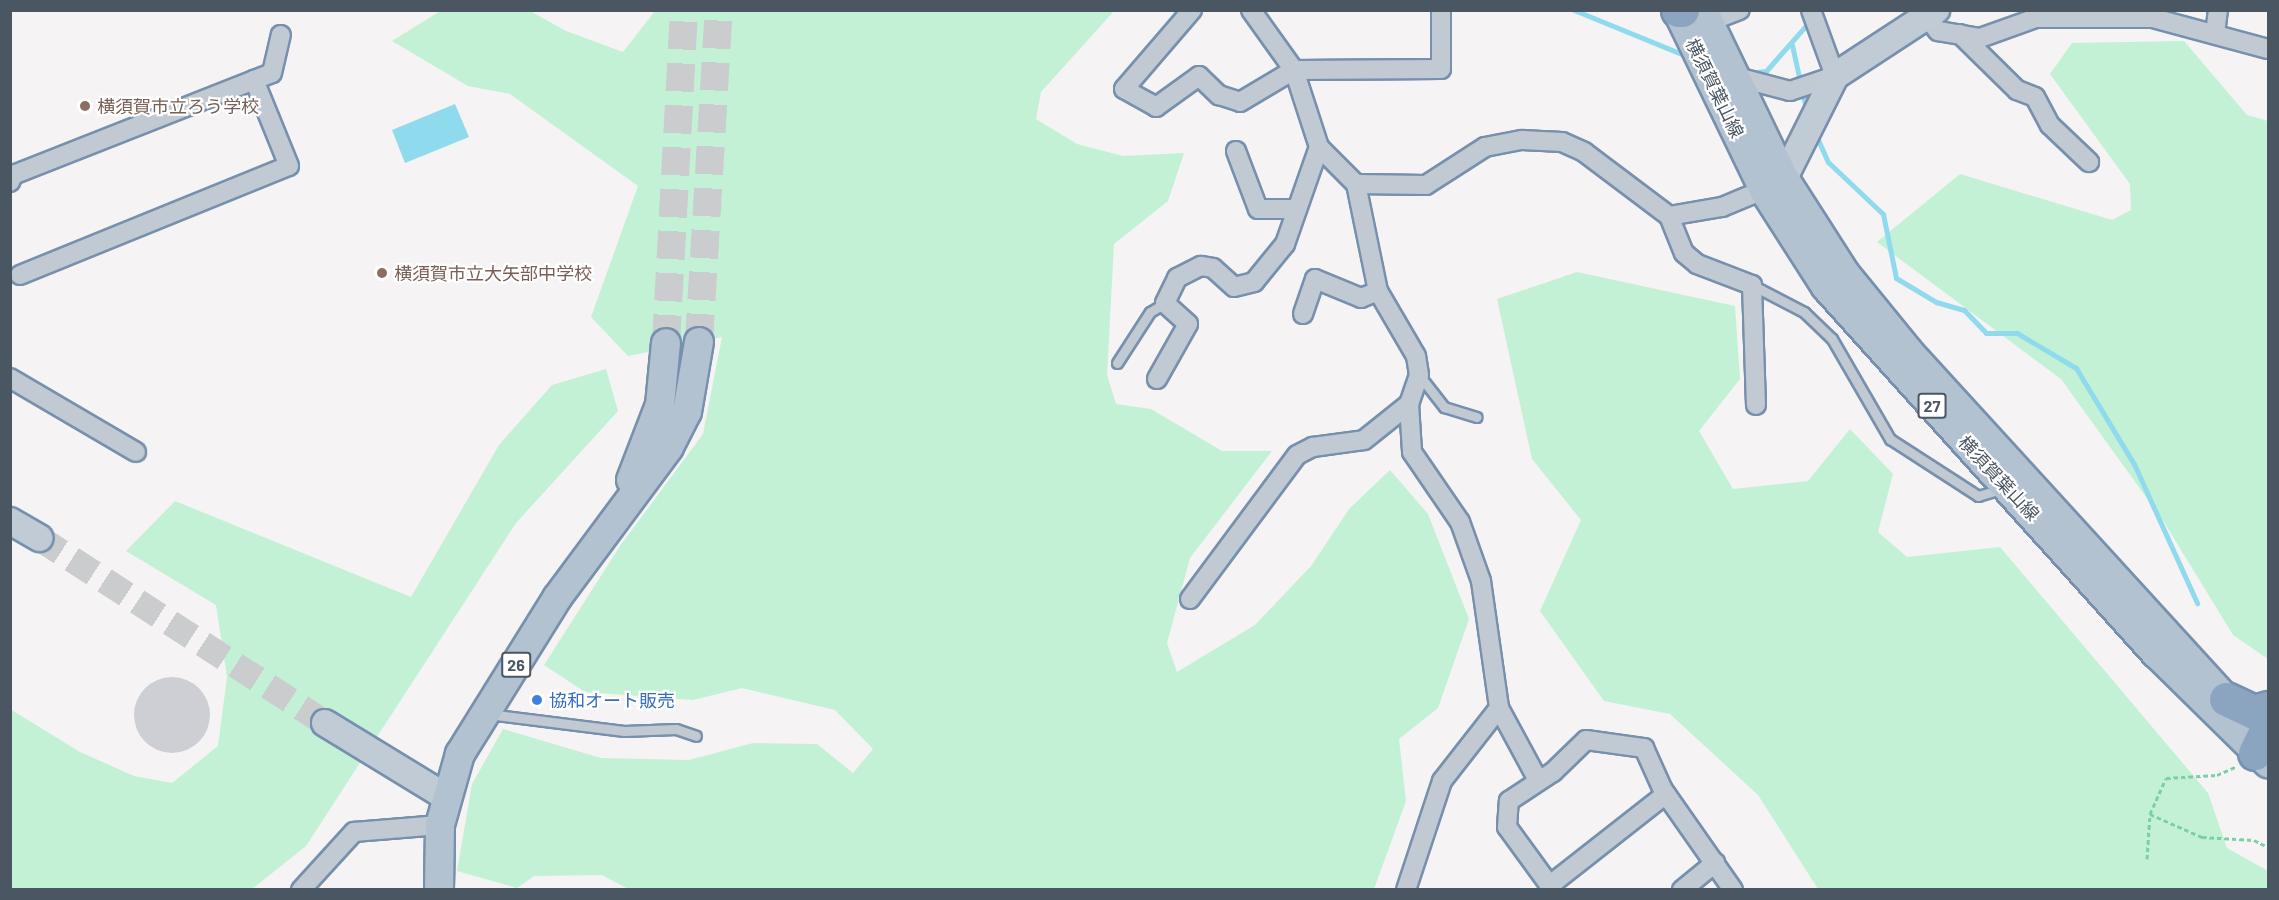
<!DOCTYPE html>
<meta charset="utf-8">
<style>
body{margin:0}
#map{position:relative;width:2279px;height:900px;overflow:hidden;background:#f5f3f3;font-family:Barlow,"Noto Sans JP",sans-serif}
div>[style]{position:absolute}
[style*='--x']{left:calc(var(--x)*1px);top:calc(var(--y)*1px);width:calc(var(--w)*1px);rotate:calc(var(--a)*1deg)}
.green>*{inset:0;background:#c3f1d5}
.water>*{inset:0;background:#90daee}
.stream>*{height:5px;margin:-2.5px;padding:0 2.5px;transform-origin:2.5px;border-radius:2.5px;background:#90daee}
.building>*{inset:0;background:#cdcfd5}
.round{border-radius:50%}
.secondary-tunnel>*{height:26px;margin-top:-13px;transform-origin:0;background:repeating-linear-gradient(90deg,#caccce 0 26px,transparent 0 39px)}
.primary-tunnel>*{height:28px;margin-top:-14px;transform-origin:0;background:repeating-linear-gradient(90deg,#caccce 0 28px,transparent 0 42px)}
.path>*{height:3px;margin-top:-1.5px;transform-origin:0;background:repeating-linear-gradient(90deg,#7ad0a6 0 4.5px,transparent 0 7.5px)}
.roads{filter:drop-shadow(2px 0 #7690ad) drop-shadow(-2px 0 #7690ad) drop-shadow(0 2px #7690ad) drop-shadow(0 -2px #7690ad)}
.lane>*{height:9px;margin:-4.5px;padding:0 4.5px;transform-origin:4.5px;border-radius:4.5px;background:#c1cad2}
.street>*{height:18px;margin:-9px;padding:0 9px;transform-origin:9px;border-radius:9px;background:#c1cad2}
.secondary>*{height:26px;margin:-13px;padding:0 13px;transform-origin:13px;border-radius:13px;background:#c1cbd6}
.primary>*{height:28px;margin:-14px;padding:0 14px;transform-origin:14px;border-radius:14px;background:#b3c2d1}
.highway>*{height:33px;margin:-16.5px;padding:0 16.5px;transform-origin:16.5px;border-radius:16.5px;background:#8ba5c1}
.dots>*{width:16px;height:16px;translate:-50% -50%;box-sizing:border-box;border:3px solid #fff;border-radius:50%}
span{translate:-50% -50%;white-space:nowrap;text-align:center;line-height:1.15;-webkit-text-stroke:4.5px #fff;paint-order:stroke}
.shield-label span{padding:2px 4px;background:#fff;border:2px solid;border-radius:4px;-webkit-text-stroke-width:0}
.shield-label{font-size:16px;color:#4a5661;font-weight:700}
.street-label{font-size:18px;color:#4a5661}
.education-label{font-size:18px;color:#785e54}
.left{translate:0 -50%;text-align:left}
.shop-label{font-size:18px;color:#366cbe}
.frame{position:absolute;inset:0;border:12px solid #4a5661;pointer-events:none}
</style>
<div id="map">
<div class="green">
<i style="clip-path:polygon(442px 10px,530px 11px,566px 31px,623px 52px,655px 11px,1114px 11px,1041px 92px,1036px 119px,1077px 144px,1123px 156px,1184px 153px,1168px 201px,1114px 244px,1107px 375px,1116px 404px,1151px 409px,1222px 451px,1272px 451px,1190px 558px,1167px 643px,1177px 672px,1255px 625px,1311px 566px,1349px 509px,1390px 470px,1428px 514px,1469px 619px,1438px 708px,1399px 739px,1406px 801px,1374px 889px,630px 890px,602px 875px,534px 876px,517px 888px,457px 871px,472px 784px,503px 729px,601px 758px,689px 760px,753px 743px,817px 744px,853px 773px,873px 749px,835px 710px,742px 688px,693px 700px,585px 692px,544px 665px,620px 546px,703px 434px,722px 337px,628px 356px,591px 317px,638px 186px,510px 94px,468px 86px,392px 41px)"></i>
<i style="clip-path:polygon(2184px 41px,2247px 115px,2268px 121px,2268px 659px,2233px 635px,2164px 522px,2061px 379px,1877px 242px,1960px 174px,2112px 220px,2131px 210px,2130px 184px,2050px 74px,2072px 43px)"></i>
<i style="clip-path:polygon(1577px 272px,1735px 306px,1740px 379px,1699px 431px,1733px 489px,1808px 481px,1850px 429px,1893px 474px,1878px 532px,1907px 557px,2000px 547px,2208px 793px,2227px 848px,2268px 871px,2268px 889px,1818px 889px,1758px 795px,1670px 714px,1604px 701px,1540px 611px,1581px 520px,1532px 459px,1497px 299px)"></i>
<i style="clip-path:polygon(606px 369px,618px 411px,516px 523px,306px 846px,252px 889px,11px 889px,10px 709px,80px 752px,134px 776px,172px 783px,218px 746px,227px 677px,216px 605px,126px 551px,175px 501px,411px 597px,499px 445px,552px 385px)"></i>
</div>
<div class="water">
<i style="clip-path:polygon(455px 104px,469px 137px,405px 163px,392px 130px)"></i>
</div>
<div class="stream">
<i style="--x:1574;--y:10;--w:124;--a:22.2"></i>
<i style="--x:1792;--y:45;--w:70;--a:77.6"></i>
<i style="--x:1749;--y:73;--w:17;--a:-7"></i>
<i style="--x:1766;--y:71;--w:67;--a:-48.7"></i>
<i style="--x:1815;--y:133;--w:32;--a:66"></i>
<i style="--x:1828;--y:162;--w:76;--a:43.4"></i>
<i style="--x:1883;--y:214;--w:65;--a:78.5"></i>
<i style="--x:1896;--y:278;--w:47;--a:31"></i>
<i style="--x:1936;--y:302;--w:29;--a:16"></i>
<i style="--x:1964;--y:310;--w:32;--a:46"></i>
<i style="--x:1986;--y:333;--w:31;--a:0"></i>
<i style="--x:2017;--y:333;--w:69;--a:30.7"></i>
<i style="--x:2076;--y:368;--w:112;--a:58.9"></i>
<i style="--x:2134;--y:464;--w:153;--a:65.6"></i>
</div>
<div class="building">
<i class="round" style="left:134px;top:677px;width:76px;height:76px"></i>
</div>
<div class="secondary-tunnel">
<i style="--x:39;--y:538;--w:341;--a:32.9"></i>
</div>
<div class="primary-tunnel">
<i style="--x:699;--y:342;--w:333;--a:-86.6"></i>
<i style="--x:666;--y:343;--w:333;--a:-86.9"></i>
</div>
<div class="path">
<i style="--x:2150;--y:814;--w:57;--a:23.9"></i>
<i style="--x:2202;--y:837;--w:52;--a:3.3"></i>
<i style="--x:2254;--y:840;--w:16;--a:27"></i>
<i style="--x:2147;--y:859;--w:45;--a:-86.2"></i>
<i style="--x:2150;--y:814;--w:39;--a:-66"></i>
<i style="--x:2166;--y:778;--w:51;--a:-3.4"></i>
<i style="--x:2217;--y:775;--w:20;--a:-24"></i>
</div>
<div class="roads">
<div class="lane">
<i style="--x:1752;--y:285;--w:59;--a:27.4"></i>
<i style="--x:1804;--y:312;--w:39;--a:44"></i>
<i style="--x:1832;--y:339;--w:116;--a:59.9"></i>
<i style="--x:1890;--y:439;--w:105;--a:32.9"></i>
<i style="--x:1978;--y:496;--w:24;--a:-17"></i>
<i style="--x:1117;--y:363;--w:61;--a:-57.1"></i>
<i style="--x:1150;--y:312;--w:17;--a:-31"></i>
<i style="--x:1419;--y:375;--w:41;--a:52"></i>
<i style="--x:1444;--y:407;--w:34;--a:17"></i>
<i style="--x:488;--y:714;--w:137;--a:7.1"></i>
<i style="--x:624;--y:731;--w:52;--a:-2.2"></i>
<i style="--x:676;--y:729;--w:21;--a:19"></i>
</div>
<div class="street">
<i style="--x:1192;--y:10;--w:104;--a:130.7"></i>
<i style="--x:1124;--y:89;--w:37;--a:29"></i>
<i style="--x:1156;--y:107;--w:53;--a:-35.8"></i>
<i style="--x:1199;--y:76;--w:28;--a:44"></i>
<i style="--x:1219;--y:95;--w:22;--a:18"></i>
<i style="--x:1240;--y:102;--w:63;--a:-30.7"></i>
<i style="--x:1294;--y:70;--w:147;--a:-0.4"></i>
<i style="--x:1441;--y:69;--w:59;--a:-90"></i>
<i style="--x:1251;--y:10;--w:74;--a:54.4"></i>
<i style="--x:1294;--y:70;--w:81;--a:72"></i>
<i style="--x:1319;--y:147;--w:52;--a:45"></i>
<i style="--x:1356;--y:184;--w:109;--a:78.4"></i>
<i style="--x:1378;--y:291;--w:75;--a:59.7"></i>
<i style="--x:1416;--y:356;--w:19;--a:81"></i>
<i style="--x:1419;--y:375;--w:31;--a:109"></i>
<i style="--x:1409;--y:404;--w:48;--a:86.4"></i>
<i style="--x:1412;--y:452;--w:85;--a:55.6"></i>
<i style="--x:1460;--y:522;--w:63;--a:70.4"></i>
<i style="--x:1481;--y:581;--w:128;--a:81.9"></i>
<i style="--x:1499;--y:708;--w:82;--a:61.6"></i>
<i style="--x:1927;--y:17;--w:18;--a:52"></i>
<i style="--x:1938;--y:31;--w:43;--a:9.5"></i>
<i style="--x:1980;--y:38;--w:59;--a:-19.7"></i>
<i style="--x:2036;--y:18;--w:117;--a:0"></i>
<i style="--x:2153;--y:18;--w:119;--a:15.1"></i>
<i style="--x:1708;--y:22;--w:34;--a:-21"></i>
<i style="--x:1960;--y:34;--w:80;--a:44.5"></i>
<i style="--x:2017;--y:90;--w:19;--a:21"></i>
<i style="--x:2035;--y:97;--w:32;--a:62"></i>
<i style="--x:2050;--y:125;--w:54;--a:43.5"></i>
<i style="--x:2215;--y:34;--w:24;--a:-83"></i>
<i style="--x:1733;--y:76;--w:59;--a:14.7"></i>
<i style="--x:1790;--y:91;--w:47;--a:-18.4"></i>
<i style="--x:1835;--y:76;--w:70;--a:-110"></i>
<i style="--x:1236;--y:151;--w:62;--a:69.2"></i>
<i style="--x:1258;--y:209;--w:39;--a:0"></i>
<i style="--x:10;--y:182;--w:8;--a:-67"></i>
<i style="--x:13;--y:175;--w:278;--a:-21.5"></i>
<i style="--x:272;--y:73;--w:39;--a:-77"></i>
<i style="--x:1356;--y:184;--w:70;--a:0.8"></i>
<i style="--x:1426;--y:185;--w:70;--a:-32.8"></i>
<i style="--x:1485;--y:147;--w:38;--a:-11"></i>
<i style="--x:1522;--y:140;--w:40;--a:2.9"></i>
<i style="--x:1562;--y:142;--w:24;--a:24"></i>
<i style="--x:1584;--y:152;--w:106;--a:37"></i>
<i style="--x:1669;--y:216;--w:54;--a:-9.6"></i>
<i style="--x:1722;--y:207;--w:55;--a:-22.4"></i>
<i style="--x:1669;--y:216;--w:40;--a:68"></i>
<i style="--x:1684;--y:253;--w:17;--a:40"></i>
<i style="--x:1697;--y:264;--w:59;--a:20.9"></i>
<i style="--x:1752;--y:285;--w:120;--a:88.1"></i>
<i style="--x:20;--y:275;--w:290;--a:-22.1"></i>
<i style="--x:289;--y:166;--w:93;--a:-112.1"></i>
<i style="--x:1303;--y:314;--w:37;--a:-71"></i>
<i style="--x:1315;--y:279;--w:50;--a:22.4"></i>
<i style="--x:1361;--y:298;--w:18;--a:-22"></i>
<i style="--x:10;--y:378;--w:146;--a:30.4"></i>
<i style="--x:1157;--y:379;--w:63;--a:-60.6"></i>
<i style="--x:1188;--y:324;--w:31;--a:-138"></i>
<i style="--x:1165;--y:303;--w:28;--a:-64"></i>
<i style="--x:1177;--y:278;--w:27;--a:-27"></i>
<i style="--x:1201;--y:266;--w:12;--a:9"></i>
<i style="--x:1213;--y:268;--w:28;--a:42"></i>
<i style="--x:1234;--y:287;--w:21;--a:-14"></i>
<i style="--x:1254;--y:282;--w:49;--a:-50.8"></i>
<i style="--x:1285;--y:244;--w:103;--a:-70.7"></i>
<i style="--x:1190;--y:599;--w:179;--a:-53.4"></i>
<i style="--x:1297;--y:455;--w:18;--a:-27"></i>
<i style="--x:1313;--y:447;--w:51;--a:-7.8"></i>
<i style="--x:1364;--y:440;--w:58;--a:-38.7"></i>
<i style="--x:1550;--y:885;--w:147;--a:-38.1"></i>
<i style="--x:301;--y:890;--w:79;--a:-47.6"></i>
<i style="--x:354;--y:832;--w:86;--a:-4.7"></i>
<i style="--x:1406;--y:890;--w:115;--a:-71.7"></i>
<i style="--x:1442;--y:781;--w:93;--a:-52"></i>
<i style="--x:1553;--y:890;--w:78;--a:-126.1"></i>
<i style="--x:1507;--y:827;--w:26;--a:-86"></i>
<i style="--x:1509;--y:801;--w:53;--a:-33.4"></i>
<i style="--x:1553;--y:772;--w:46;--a:-44.1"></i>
<i style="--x:1586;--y:740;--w:59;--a:7.9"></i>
<i style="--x:1644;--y:748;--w:46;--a:65.7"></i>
<i style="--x:1663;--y:790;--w:122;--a:55"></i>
<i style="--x:1682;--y:890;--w:43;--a:-39.3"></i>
</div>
<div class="secondary">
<i style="--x:1784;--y:178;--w:114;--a:-63.4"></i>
<i style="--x:1835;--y:76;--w:121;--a:-33.2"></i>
<i style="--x:10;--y:521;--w:34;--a:30"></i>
<i style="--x:325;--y:723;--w:142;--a:31.4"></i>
</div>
<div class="primary">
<i style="--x:1677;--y:10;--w:202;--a:64.2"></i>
<i style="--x:1765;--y:192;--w:113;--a:57.3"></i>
<i style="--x:1826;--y:287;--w:494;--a:48"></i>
<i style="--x:2157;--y:654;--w:156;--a:44.5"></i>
<i style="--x:1703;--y:10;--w:187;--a:64.3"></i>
<i style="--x:1784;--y:178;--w:112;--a:57.4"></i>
<i style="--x:1844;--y:272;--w:103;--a:50.9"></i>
<i style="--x:1909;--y:352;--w:462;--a:47.6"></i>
<i style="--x:631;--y:480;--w:80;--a:-68.9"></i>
<i style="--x:660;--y:405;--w:62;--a:-84.5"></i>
<i style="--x:439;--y:890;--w:65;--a:-89.1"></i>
<i style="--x:440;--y:825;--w:74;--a:-74.3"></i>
<i style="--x:460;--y:754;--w:184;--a:-58.1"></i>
<i style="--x:557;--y:598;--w:188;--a:-53.4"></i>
<i style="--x:669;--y:447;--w:39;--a:-63"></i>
<i style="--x:687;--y:412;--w:71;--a:-80.3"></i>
</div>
<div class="highway">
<i style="--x:1678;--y:10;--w:4;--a:0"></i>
<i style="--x:2226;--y:699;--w:31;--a:25"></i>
<i style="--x:2254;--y:712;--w:15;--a:-16"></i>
<i style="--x:2255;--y:753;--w:30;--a:-64"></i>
</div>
</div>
<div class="dots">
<i style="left:85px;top:106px;background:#8d6e63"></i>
<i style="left:382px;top:273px;background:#8d6e63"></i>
<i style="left:537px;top:700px;background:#3f7fe0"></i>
</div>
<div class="shield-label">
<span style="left:1932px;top:406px">27</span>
<span style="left:516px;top:665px">26</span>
</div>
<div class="street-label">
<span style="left:1715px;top:88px;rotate:64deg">横須賀葉山線</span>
<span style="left:1999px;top:478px;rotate:47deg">横須賀葉山線</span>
</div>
<div class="education-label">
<span class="left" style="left:97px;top:106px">横須賀市立ろう学校</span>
<span class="left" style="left:394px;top:273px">横須賀市立大矢部中学校</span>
</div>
<div class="shop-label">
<span class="left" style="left:549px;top:700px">協和オート販売</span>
</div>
<div class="frame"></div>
</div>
